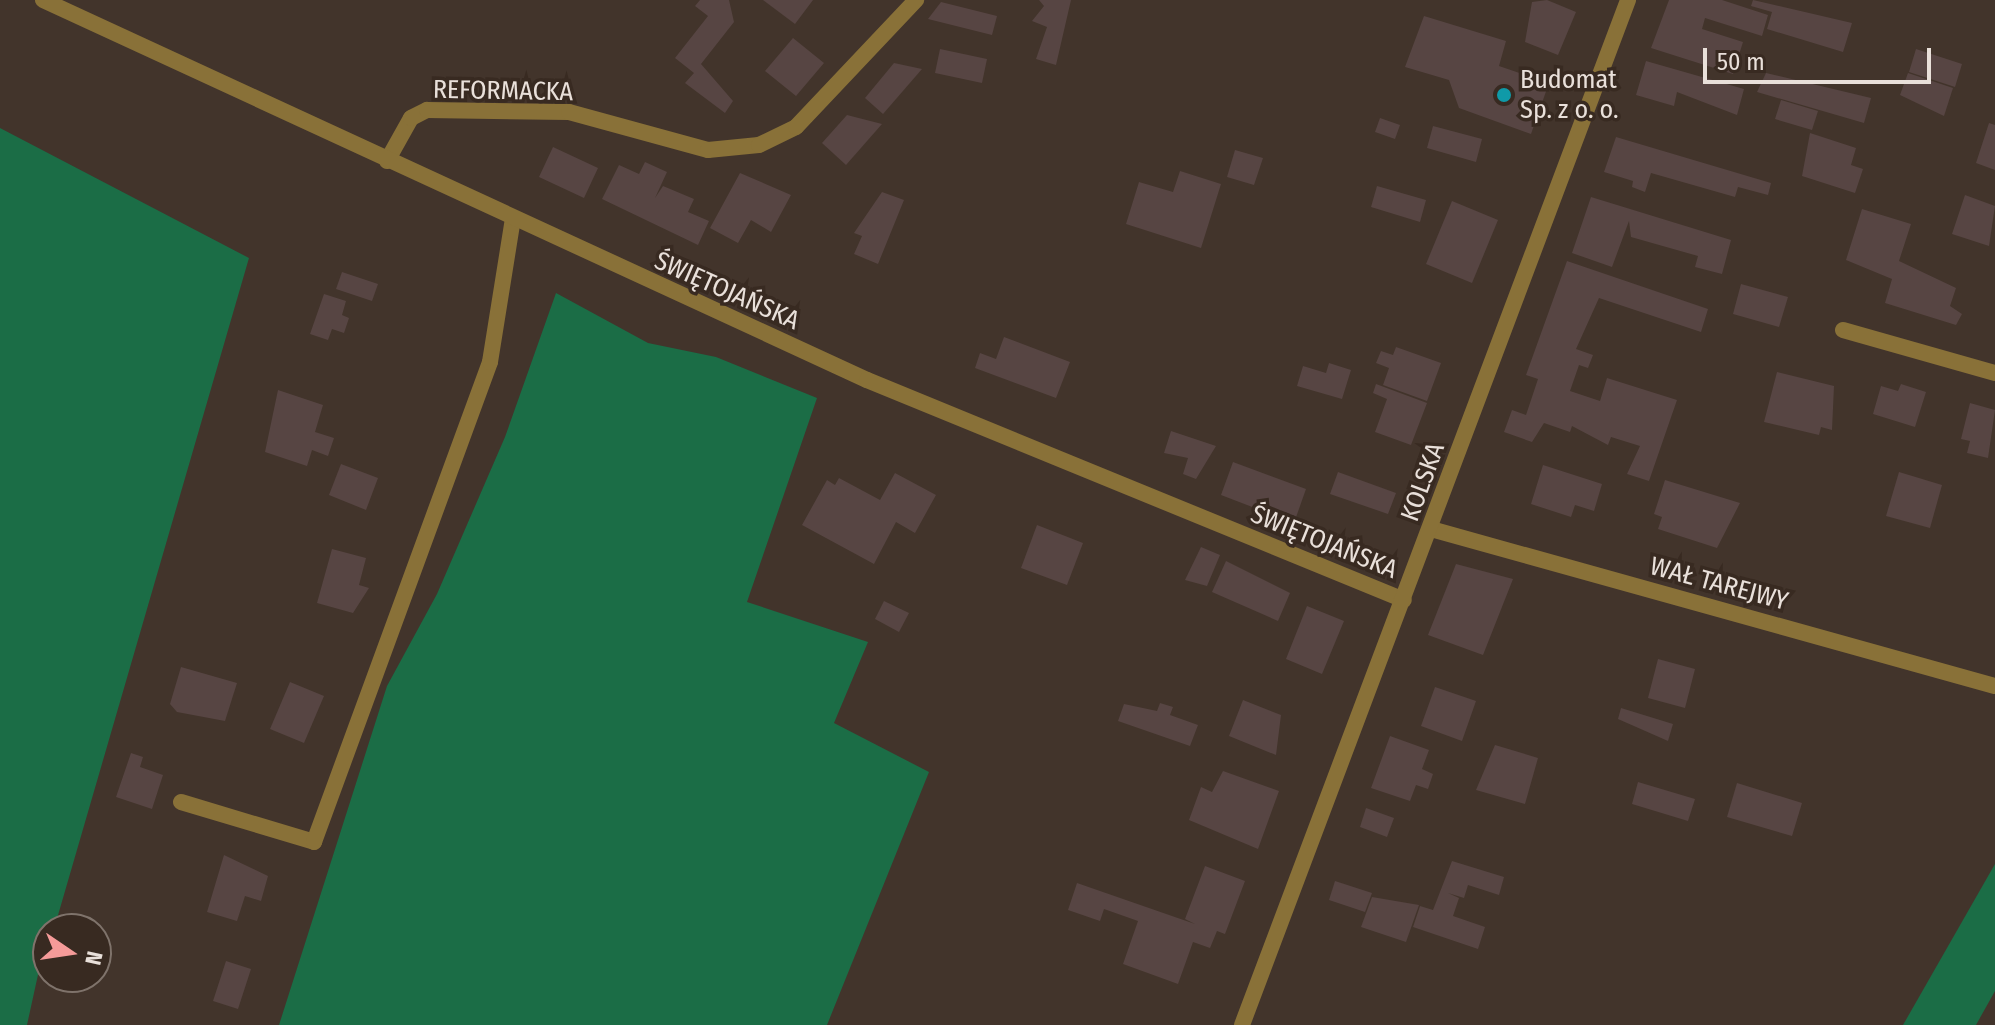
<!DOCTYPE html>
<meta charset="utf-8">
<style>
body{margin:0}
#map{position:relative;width:1995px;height:1025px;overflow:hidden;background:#42342b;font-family:"Fira Sans Condensed",sans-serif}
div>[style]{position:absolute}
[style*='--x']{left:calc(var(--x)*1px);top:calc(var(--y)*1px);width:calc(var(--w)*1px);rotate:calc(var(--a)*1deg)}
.green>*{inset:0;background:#1b6d46}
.building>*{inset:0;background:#574543}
.service>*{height:16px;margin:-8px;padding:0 8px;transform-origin:8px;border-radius:8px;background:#897138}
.minor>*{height:16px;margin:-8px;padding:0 8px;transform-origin:8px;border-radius:8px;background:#897138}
.tertiary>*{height:16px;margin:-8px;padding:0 8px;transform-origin:8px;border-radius:8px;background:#897138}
.dots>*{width:22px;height:22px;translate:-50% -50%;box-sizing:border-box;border:4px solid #382a21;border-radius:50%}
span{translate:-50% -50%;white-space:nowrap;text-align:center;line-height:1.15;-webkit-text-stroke:7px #382a21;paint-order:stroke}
.poi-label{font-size:26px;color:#e9e0da}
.left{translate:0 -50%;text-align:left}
.street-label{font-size:26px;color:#e9e0da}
.north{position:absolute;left:32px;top:913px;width:80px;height:80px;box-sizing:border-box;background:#382a21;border:2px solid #7f736b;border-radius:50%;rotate:103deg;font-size:22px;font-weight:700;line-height:32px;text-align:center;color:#e9e0da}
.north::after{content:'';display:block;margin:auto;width:28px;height:36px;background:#f59b99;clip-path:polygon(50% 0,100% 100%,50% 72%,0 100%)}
.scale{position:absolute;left:1703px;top:48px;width:228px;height:36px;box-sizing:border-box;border:4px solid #e9e0da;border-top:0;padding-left:10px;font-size:24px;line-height:28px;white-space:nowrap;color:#e9e0da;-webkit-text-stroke:6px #382a21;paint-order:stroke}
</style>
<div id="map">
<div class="green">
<i style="clip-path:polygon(0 128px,249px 258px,54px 929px,48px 929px,27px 1025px,0 1025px)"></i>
<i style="clip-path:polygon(556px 293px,648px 343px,716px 357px,817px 398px,747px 602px,868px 642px,834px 723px,929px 772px,827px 1025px,279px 1025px,387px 686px,437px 594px,505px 437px)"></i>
<i style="clip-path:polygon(1995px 864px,1995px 991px,1976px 1025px,1903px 1025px)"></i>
</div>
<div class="building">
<i style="clip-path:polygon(700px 0,729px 0,734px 22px,701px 64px,733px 101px,725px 113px,685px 83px,694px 73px,675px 58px,708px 16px,695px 6px)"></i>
<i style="clip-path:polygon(763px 0,813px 0,795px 24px)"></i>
<i style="clip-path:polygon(1039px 0,1071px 0,1056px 65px,1036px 59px,1047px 27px,1032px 21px,1044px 6px)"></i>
<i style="clip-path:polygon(1547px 0,1576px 12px,1558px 55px,1525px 42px,1532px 2px)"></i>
<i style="clip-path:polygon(1669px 0,1722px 0,1768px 15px,1762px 36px,1705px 18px,1702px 29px,1743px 42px,1733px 74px,1651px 48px)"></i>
<i style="clip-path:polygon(1753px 0,1852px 23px,1843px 52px,1767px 29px,1772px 12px,1751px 6px)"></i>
<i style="clip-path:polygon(941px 2px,997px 16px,992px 35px,928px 19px)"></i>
<i style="clip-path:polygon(1424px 16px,1506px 41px,1499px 66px,1549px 83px,1531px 134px,1459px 108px,1449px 80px,1405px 67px)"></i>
<i style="clip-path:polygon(793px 38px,824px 63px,796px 96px,765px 71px)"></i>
<i style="clip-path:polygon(940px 49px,987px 59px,982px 83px,935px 73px)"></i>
<i style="clip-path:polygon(1916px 49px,1962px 64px,1955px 87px,1909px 72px)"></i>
<i style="clip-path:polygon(1646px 61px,1744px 89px,1737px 115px,1677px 92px,1674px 106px,1636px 95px)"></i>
<i style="clip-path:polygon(894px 63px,922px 69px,883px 114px,865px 98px)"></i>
<i style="clip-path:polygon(1766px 73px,1871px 98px,1864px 123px,1757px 92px)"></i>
<i style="clip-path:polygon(1908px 73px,1953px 88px,1944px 116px,1900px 95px)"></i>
<i style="clip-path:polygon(1781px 100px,1818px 111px,1812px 130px,1775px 119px)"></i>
<i style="clip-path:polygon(847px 115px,882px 124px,846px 165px,822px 143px)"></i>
<i style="clip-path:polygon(1380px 118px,1400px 125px,1395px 139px,1375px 132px)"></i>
<i style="clip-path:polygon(1989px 123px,1995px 125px,1995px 170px,1976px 163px)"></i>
<i style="clip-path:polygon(1433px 126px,1482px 139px,1476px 162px,1427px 148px)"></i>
<i style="clip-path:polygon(1810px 133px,1856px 148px,1851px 165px,1863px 169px,1855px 193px,1802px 176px)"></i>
<i style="clip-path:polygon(1616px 137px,1771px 183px,1768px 195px,1738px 187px,1735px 197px,1651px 173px,1645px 192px,1632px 187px,1633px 181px,1604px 172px)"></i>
<i style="clip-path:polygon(553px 147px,598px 168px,584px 198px,539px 177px)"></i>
<i style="clip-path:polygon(1235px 150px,1263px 158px,1254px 185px,1227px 177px)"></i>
<i style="clip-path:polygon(645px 162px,667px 172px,655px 198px,663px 186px,694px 199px,688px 212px,709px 221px,698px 245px,602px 199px,619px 165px,639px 174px)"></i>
<i style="clip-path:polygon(1180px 171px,1221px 184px,1201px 248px,1126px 224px,1139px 182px,1173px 192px)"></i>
<i style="clip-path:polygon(740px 173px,791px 195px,771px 232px,751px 220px,738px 243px,710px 228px)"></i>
<i style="clip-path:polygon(1377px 186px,1426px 200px,1420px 222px,1371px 207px)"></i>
<i style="clip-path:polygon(882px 192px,904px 200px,878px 264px,854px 254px,862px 236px,854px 233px)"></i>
<i style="clip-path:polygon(1965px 195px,1995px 206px,1989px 246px,1952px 234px)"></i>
<i style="clip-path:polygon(1591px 197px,1731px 240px,1722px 274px,1695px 267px,1698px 256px,1631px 237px,1629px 221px,1612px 267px,1572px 253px)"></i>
<i style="clip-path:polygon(1452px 201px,1498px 220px,1472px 283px,1426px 264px)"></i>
<i style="clip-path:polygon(1862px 209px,1911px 224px,1899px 261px,1956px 288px,1950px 306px,1962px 314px,1956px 325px,1885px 303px,1892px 279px,1846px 260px)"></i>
<i style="clip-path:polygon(1567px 261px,1708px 309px,1701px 332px,1599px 298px,1576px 349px,1593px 355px,1588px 368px,1579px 365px,1570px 391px,1600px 401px,1607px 378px,1677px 400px,1649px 481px,1627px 474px,1640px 446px,1611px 437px,1608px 445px,1572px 426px,1570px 432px,1544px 423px,1532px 442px,1504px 432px,1512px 410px,1526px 415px,1538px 379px,1526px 375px)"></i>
<i style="clip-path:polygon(342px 272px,378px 284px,372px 301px,336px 289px)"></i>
<i style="clip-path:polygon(1741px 284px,1788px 297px,1779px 327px,1733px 314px)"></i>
<i style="clip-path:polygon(324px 294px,346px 301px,342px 315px,349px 318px,344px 333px,332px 329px,328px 340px,310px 334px)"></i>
<i style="clip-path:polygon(1004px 337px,1070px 362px,1056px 398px,975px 368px,980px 353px,996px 359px)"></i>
<i style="clip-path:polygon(1396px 347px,1441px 363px,1427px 401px,1383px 385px,1389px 368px,1376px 363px,1381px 351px,1393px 355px)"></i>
<i style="clip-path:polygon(1329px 363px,1351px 370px,1342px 399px,1297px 386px,1303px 366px,1326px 373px)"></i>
<i style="clip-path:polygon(1777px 372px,1834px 386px,1832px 430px,1821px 427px,1819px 435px,1764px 422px)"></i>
<i style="clip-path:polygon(1376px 384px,1427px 403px,1411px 445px,1375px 432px,1387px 399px,1373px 393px)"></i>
<i style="clip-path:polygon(1901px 384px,1926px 392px,1915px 427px,1873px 414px,1881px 386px,1898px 391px)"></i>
<i style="clip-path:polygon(278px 390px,323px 405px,315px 432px,334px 438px,328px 456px,312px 450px,307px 466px,265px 452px)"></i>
<i style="clip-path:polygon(1970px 403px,1995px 410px,1988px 458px,1967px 453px,1970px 441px,1961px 439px)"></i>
<i style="clip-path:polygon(1171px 431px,1216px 446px,1196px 479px,1183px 474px,1188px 458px,1164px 453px)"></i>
<i style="clip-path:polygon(1233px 462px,1306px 489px,1294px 523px,1221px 495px)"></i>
<i style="clip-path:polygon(341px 464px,378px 478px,366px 510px,329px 495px)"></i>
<i style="clip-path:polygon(1543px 465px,1602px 484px,1594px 511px,1575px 505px,1571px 517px,1531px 504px)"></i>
<i style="clip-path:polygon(1338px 472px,1396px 493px,1388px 514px,1330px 494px)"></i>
<i style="clip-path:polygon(1899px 472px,1942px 485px,1930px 528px,1886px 516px)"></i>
<i style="clip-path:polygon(895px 473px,936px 495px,915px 533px,896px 522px,874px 564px,802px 525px,827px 480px,835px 485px,839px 478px,880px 500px)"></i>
<i style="clip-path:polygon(1665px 480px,1740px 503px,1717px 548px,1658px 529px,1662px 517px,1654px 514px)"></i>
<i style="clip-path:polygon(1037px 525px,1083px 543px,1067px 585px,1021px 568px)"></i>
<i style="clip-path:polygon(1201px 547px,1220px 555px,1207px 586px,1185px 580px)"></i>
<i style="clip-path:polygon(332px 549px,366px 558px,359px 585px,369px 588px,353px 613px,317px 603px)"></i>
<i style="clip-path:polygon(1226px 561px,1290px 593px,1278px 621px,1212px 592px)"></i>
<i style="clip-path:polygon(1456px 564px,1513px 579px,1483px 655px,1428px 635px)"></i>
<i style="clip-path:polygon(884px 601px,909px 613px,899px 632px,875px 619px)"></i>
<i style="clip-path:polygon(1307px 606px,1344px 621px,1322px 674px,1286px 659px)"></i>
<i style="clip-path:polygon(1658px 659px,1695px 669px,1685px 708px,1648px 698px)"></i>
<i style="clip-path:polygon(181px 667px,237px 683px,225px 721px,177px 712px,170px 704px)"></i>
<i style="clip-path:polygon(290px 682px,324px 696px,304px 743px,270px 729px)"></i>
<i style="clip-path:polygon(1435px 687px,1476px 701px,1462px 741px,1421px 726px)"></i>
<i style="clip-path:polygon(1243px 700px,1281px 715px,1276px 755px,1229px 736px)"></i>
<i style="clip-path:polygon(1160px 703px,1173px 707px,1170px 715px,1198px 725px,1190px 746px,1118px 721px,1124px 704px,1157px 711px)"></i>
<i style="clip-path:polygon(1621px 708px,1673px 724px,1668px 741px,1618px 719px)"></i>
<i style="clip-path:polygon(1390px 736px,1429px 750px,1422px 769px,1433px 774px,1428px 789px,1416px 785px,1410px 801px,1371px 788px)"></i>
<i style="clip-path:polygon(1495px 745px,1538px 758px,1525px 804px,1476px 790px)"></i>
<i style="clip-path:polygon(131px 753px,143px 757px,140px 767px,163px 775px,152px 809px,116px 797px)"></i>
<i style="clip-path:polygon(1223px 771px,1279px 791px,1258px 849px,1189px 820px,1201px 787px,1212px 792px)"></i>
<i style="clip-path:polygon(1638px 782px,1695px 799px,1688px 821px,1632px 804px)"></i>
<i style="clip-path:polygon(1737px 783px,1802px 803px,1792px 836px,1727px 817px)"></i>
<i style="clip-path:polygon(1366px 808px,1394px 818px,1387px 837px,1360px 827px)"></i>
<i style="clip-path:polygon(224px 855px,268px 876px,261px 901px,245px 896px,237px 921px,207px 912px)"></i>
<i style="clip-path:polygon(1452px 861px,1504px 877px,1499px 895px,1468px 885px,1464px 898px,1448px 893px,1459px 898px,1453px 916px,1485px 927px,1478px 949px,1413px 927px,1420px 906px,1433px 910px)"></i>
<i style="clip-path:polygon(1205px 866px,1245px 881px,1225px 934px,1217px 931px,1210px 948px,1193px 942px,1178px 984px,1123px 964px,1138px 921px,1104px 909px,1100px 921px,1068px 910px,1077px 883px,1195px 924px,1185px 919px)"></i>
<i style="clip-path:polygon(1335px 881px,1372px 893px,1365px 912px,1329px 900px)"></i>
<i style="clip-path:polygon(1372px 897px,1419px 905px,1406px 942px,1361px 927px)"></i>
<i style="clip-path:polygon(226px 961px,251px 969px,238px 1009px,213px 1001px)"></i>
</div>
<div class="service">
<i style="--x:181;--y:802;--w:139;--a:16.7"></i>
<i style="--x:314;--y:842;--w:511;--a:-69.86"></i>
<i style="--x:490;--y:362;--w:145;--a:-80.9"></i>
</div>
<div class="minor">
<i style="--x:387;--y:161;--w:49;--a:-60.8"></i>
<i style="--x:411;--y:118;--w:18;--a:-27"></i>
<i style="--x:427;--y:110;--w:142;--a:0.8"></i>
<i style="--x:569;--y:112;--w:144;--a:15.3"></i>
<i style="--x:708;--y:150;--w:51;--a:-5.6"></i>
<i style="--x:759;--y:145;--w:41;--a:-25.9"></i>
<i style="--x:796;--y:127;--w:175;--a:-46.6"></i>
<i style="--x:1843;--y:330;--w:158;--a:15.8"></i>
</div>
<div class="tertiary">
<i style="--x:43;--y:0;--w:907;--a:24.76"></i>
<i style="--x:867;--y:380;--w:580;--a:22.28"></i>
<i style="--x:1431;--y:529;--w:585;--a:15.56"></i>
<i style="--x:1242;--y:1025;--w:1095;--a:-69.36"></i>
</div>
<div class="dots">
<i style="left:1504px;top:95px;background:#0f9aa8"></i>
</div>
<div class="poi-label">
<span class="left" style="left:1520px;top:95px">Budomat<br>Sp. z o. o.</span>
</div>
<div class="street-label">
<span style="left:503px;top:91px;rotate:1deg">REFORMACKA</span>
<span style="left:727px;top:291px;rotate:24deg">ŚWIĘTOJAŃSKA</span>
<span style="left:1423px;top:482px;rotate:-70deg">KOLSKA</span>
<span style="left:1324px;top:542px;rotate:22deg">ŚWIĘTOJAŃSKA</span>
<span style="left:1719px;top:584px;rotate:15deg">WAŁ TAREJWY</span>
</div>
<div class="north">N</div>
<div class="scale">50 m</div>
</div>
